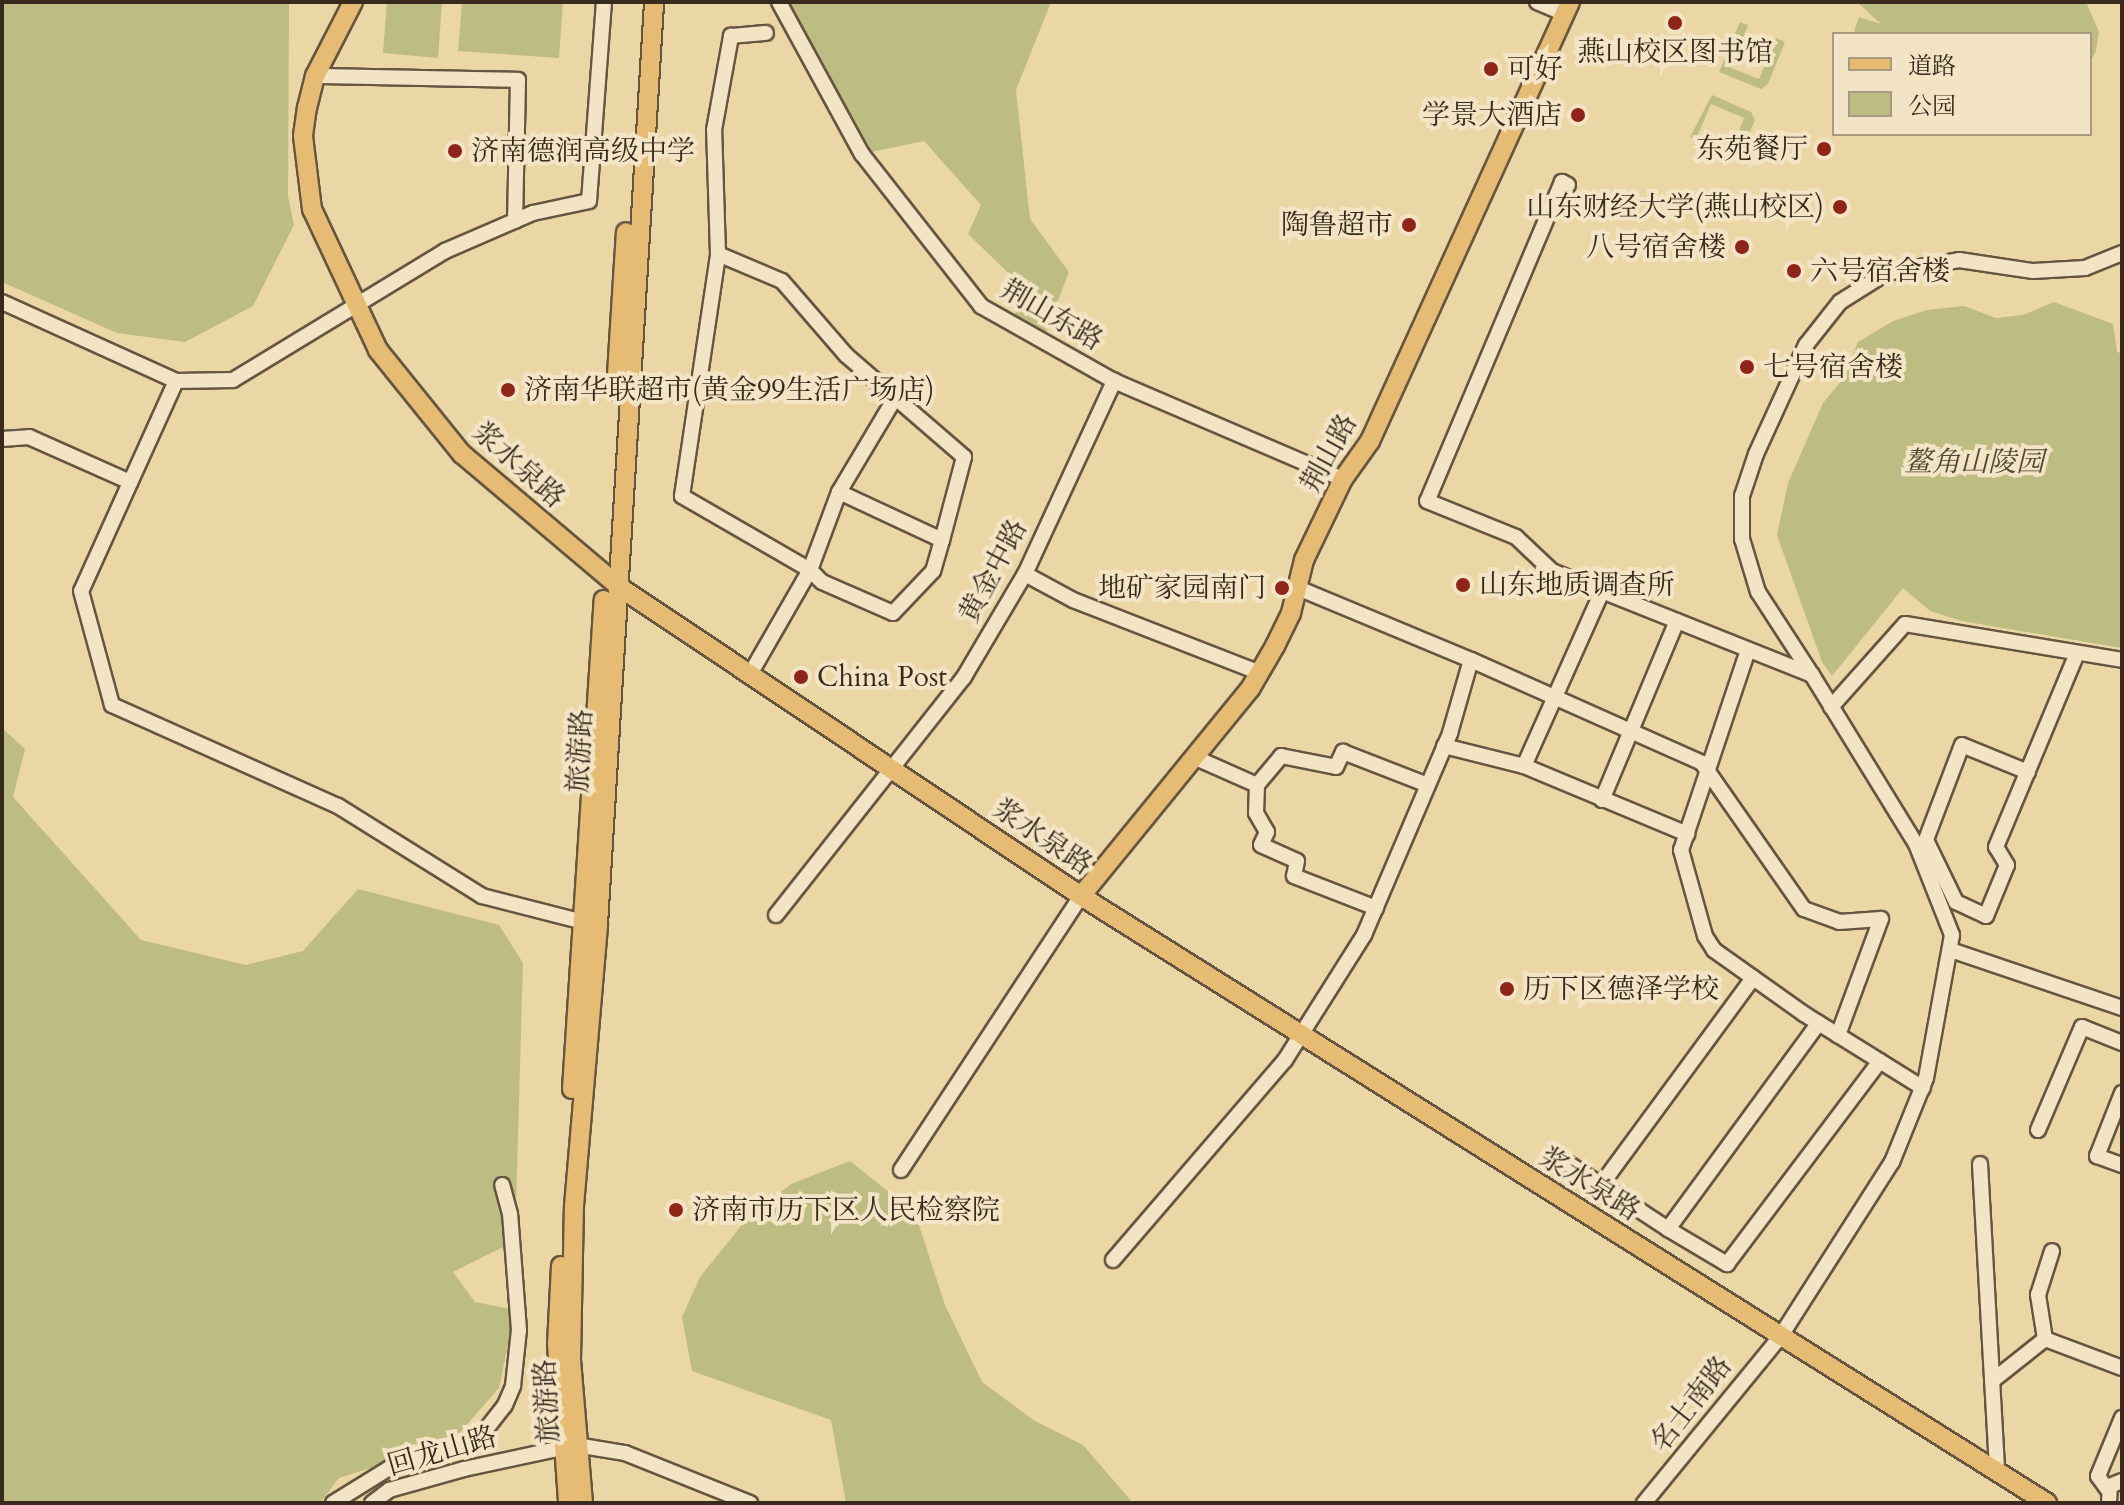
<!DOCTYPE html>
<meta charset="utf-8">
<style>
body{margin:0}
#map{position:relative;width:2124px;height:1505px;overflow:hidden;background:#ebd6a6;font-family:Cardo,"Noto Serif SC",serif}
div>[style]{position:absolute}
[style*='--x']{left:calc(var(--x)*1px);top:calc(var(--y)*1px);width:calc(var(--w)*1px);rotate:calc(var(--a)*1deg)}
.green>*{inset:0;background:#bdbc82}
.roads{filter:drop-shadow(2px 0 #665540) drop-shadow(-2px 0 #665540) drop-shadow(0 2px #665540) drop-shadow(0 -2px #665540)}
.minor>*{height:14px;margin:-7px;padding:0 7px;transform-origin:7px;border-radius:7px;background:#f2e4c5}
.major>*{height:18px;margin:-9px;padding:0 9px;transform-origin:9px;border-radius:9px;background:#e6bb73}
.dots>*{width:22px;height:22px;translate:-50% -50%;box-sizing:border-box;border:4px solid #f2e4c5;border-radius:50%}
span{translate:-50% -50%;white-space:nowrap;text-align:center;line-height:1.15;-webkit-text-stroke:8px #f2e4c5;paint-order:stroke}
.poi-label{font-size:28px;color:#392a1e}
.left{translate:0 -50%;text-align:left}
.right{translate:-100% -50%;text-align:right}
.street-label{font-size:28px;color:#392a1e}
.park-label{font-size:28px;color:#534732;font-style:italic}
.frame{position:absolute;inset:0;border:4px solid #392a1e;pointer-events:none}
.legend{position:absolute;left:1832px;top:32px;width:260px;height:104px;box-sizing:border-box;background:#f2e4c5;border:2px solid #a89a82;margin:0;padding:10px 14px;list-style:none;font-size:24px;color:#392a1e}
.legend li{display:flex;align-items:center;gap:16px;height:40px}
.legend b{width:40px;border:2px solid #a89a82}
</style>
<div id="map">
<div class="green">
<i style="clip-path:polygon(2px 2px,289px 2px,288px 196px,294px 225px,253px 306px,185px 342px,117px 333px,2px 282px)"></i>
<i style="clip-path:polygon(387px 2px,442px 2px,438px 58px,383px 53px)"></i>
<i style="clip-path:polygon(462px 2px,563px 2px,559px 58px,458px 51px)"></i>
<i style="clip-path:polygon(779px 2px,1051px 2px,1016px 90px,1030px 219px,1069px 272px,1045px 334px,1013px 319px,1025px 289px,968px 234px,981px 205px,924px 141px,862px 154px)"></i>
<i style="clip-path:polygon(1857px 2px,2086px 2px,2099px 32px,2096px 51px,2090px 63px,2090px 34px,1861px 34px,1854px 31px,1859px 17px,1881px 24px)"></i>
<i style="clip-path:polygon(1740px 22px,1748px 25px,1731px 68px,1759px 79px,1776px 38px,1785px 42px,1768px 84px,1761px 89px,1719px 72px)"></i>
<i style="clip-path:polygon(1712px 95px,1751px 112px,1755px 120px,1738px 158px,1730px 154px,1744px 118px,1711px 104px,1696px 139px,1690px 137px)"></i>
<i style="clip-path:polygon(2054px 302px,2113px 324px,2117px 352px,2122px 353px,2122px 648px,1962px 621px,1930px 611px,1903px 588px,1832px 676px,1822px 662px,1777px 535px,1788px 483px,1823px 403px,1842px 380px,1858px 342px,1893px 321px,1927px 310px,1964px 306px,1996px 318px,2023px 315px)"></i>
<i style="clip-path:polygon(2px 728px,25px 749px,13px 797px,141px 940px,246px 965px,303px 951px,358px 889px,499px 925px,523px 963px,515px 1241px,453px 1272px,475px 1302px,515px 1310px,499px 1388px,456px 1437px,415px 1444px,377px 1466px,339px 1478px,320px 1503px,2px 1503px)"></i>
<i style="clip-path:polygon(850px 1161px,915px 1213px,945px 1305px,982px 1382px,1035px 1421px,1083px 1445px,1133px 1503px,846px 1503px,831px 1420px,692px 1371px,682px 1317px,700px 1277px,745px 1221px,791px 1184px)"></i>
</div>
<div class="roads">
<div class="minor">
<i style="--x:779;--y:2;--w:173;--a:61.4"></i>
<i style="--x:862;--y:154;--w:193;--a:51.9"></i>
<i style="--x:981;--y:306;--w:153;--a:29.4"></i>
<i style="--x:1114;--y:381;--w:249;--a:23.2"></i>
<i style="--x:1537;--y:2;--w:30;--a:23"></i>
<i style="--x:315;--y:76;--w:203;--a:1.1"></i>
<i style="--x:518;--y:80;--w:141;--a:91.2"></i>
<i style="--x:1568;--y:185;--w:7;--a:-153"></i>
<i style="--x:1562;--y:182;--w:346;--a:112.9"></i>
<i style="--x:1427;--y:501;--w:96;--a:22"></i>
<i style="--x:1516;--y:537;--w:50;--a:43.4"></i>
<i style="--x:1552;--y:571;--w:280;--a:21.8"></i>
<i style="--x:1812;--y:675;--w:198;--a:58.4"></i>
<i style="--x:1916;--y:844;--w:98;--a:68.4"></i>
<i style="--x:1952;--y:935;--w:145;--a:100.3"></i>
<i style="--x:1926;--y:1078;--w:91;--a:112"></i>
<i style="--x:1892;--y:1162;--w:208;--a:122.6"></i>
<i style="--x:1780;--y:1337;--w:215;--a:129.3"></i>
<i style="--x:718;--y:254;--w:69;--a:22.9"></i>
<i style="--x:782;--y:281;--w:98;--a:49.1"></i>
<i style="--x:846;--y:355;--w:156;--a:40.8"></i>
<i style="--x:964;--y:457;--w:86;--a:104.8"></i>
<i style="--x:942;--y:540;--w:32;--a:106"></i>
<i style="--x:933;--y:571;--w:58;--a:133.6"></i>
<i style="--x:893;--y:613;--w:77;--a:-156.4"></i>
<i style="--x:822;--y:582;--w:17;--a:-135"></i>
<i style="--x:810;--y:570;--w:83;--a:-69.6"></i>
<i style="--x:839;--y:492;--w:114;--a:25"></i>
<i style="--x:2;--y:302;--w:191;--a:24.4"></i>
<i style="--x:176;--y:381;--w:57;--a:-1"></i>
<i style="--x:233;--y:380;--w:248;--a:-31.3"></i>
<i style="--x:445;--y:251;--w:96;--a:-23.4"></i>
<i style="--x:533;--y:213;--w:57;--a:-12.1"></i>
<i style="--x:589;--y:201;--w:200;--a:-85.7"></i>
<i style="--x:176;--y:381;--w:230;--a:114.3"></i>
<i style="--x:81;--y:591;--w:118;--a:74.8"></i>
<i style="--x:112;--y:705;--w:248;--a:24.1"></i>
<i style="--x:338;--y:806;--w:170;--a:32"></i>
<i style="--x:482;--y:896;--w:113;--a:14.4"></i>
<i style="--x:2;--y:439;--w:27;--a:-4"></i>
<i style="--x:29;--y:437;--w:111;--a:24"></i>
<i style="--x:839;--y:492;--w:109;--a:-59.2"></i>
<i style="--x:1025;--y:574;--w:55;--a:28.4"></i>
<i style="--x:1073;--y:600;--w:199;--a:21.3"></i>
<i style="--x:1748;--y:650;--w:211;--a:108.5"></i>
<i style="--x:1681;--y:850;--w:89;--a:74.4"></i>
<i style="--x:1705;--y:936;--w:17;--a:57"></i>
<i style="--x:1714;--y:950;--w:110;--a:35.4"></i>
<i style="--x:1804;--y:1014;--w:140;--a:31.9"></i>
<i style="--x:1471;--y:660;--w:253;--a:24"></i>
<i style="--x:1702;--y:763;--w:178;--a:55.1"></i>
<i style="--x:1804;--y:909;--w:37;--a:20"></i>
<i style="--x:1839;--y:922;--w:42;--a:-4.1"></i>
<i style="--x:1881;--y:919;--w:124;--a:110.3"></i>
<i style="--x:1812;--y:675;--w:99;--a:-123"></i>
<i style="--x:1758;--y:592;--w:55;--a:-106.8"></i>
<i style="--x:1742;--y:539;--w:43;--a:-90"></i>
<i style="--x:1742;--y:496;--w:44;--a:-71.6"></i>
<i style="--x:1756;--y:454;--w:120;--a:-65.4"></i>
<i style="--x:1806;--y:345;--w:55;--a:-51.7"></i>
<i style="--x:1840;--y:302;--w:54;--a:-32.2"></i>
<i style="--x:1886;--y:273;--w:74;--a:-10.1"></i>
<i style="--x:1959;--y:260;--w:75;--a:8.5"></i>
<i style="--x:2033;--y:271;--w:52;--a:-3.3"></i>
<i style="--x:2085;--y:268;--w:40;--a:-22"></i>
<i style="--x:749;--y:676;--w:122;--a:-60.1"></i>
<i style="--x:810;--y:570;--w:148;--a:-150"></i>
<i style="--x:682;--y:496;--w:245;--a:-81.5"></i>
<i style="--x:718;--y:254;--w:124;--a:-91.8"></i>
<i style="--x:714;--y:130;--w:96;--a:-79.7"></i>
<i style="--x:731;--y:36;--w:35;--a:-5"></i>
<i style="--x:1831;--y:707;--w:111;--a:-48.3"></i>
<i style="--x:1905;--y:624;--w:220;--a:9.4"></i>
<i style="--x:1444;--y:746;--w:82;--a:14"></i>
<i style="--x:1524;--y:766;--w:177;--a:22.6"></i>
<i style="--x:1196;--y:758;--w:67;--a:23.9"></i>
<i style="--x:1257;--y:785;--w:28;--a:92"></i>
<i style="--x:1256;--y:813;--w:22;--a:60"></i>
<i style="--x:1267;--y:832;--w:14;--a:115"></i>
<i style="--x:1261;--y:845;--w:39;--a:24"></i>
<i style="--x:1297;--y:861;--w:15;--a:101"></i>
<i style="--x:1294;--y:876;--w:88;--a:21.3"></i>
<i style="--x:1524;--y:766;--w:191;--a:-65.9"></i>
<i style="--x:2028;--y:772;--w:71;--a:-157.8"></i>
<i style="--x:1962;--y:745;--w:102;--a:110.8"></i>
<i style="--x:1926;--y:840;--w:69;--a:64.2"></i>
<i style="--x:1956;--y:902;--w:33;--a:25"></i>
<i style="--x:1986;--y:916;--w:55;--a:-67.6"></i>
<i style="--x:2007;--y:865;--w:21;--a:-121"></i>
<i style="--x:1996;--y:847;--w:210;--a:-67.3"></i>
<i style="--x:1257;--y:785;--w:38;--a:-50"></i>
<i style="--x:1281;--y:756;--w:56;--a:11.3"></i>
<i style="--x:1336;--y:767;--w:17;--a:-65"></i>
<i style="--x:1343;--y:752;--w:91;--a:21.2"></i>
<i style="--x:1602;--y:800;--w:194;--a:-67.3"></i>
<i style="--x:776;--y:915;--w:303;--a:-51.7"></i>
<i style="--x:964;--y:677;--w:120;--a:-59.4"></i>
<i style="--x:1025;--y:574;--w:213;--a:-65.2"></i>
<i style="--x:1951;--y:950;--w:181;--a:18.7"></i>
<i style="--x:2122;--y:1093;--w:68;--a:111.6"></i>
<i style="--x:2097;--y:1156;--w:27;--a:20"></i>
<i style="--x:2038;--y:1130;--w:112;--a:-66.9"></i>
<i style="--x:2082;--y:1027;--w:43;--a:21.8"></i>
<i style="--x:1563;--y:1160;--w:126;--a:33.3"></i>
<i style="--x:1668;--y:1229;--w:255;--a:-53.8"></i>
<i style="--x:1980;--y:1164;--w:308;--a:86.8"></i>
<i style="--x:901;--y:1170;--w:328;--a:-56.7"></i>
<i style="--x:1601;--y:1185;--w:257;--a:-53.7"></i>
<i style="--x:1668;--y:1229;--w:69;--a:30.7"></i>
<i style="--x:1727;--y:1264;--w:254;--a:-53"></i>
<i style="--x:1113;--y:1260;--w:264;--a:-49.3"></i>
<i style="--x:1285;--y:1060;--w:148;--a:-57.7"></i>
<i style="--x:1364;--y:935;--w:220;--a:-66.9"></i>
<i style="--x:1450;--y:733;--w:76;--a:-74"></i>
<i style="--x:1471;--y:660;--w:187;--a:-157.4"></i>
<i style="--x:2045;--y:1339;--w:45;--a:-99"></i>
<i style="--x:2038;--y:1295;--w:46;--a:-72.3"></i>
<i style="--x:1992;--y:1381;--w:68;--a:-38.4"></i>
<i style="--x:2045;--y:1339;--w:82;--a:20.6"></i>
<i style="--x:2108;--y:1490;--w:17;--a:-126"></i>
<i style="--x:2098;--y:1476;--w:63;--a:-67.5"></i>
<i style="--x:333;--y:1503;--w:68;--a:-31.8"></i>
<i style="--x:391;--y:1467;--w:94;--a:-18.6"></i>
<i style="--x:480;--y:1437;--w:41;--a:-52"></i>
<i style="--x:505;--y:1405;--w:21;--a:-67"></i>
<i style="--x:513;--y:1386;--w:56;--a:-83.9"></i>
<i style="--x:519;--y:1330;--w:116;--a:-94.4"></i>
<i style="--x:510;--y:1214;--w:30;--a:-105"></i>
<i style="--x:372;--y:1503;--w:21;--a:-37"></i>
<i style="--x:389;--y:1490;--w:78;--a:-15.6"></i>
<i style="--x:464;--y:1469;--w:115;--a:-12.1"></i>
<i style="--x:576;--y:1445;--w:50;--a:9.3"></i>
<i style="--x:625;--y:1453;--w:135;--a:21.8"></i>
<i style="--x:2109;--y:1503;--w:17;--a:-87"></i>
<i style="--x:2110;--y:1486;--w:13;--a:-23"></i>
</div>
<div class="major">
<i style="--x:353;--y:2;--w:83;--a:117.2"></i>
<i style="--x:315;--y:76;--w:32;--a:104"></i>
<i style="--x:307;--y:107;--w:29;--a:98"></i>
<i style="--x:303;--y:136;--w:74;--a:83"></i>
<i style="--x:312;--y:209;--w:156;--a:64.9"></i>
<i style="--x:378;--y:350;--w:134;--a:51.1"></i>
<i style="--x:462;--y:454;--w:204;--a:40.2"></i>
<i style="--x:618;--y:586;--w:557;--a:33.8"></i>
<i style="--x:1081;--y:896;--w:1141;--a:32.14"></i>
<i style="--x:616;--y:390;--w:158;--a:-86.4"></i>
<i style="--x:1081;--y:896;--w:267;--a:-50.8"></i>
<i style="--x:1250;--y:689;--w:50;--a:-59.8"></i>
<i style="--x:1275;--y:646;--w:37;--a:-64"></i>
<i style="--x:1291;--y:613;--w:55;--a:-76.2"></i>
<i style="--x:1304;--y:560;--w:90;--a:-64.3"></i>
<i style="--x:1343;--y:479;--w:47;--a:-54.6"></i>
<i style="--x:1370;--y:441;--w:482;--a:-65.5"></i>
<i style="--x:572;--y:1089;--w:490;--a:-86.3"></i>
<i style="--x:561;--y:1266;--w:78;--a:92.9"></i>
<i style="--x:557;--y:1344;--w:159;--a:86"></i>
<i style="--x:583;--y:1503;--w:144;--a:-94.8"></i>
<i style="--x:571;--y:1359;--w:153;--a:-88.9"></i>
<i style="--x:574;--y:1206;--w:283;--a:-85.1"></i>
<i style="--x:598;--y:924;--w:924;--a:-86.52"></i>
</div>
</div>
<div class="dots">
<i style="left:1675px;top:23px;background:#8f2418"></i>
<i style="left:1491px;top:69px;background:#8f2418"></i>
<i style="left:1578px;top:115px;background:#8f2418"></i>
<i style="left:1824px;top:149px;background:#8f2418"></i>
<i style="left:455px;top:151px;background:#8f2418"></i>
<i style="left:1840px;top:207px;background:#8f2418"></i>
<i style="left:1409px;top:225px;background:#8f2418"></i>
<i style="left:1742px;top:247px;background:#8f2418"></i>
<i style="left:1794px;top:271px;background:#8f2418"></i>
<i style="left:1747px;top:367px;background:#8f2418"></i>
<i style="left:508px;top:390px;background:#8f2418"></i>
<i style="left:1463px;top:585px;background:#8f2418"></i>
<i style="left:1282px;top:588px;background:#8f2418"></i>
<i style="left:801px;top:677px;background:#8f2418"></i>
<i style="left:1507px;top:989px;background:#8f2418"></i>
<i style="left:676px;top:1210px;background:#8f2418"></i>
</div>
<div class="poi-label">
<span style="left:1675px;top:52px">燕山校区图书馆</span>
<span class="left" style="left:1507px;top:69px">可好</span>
<span class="right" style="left:1562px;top:115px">学景大酒店</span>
<span class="right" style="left:1808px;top:149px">东苑餐厅</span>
<span class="left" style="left:471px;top:151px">济南德润高级中学</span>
<span class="right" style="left:1824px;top:207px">山东财经大学(燕山校区)</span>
<span class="right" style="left:1393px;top:225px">陶鲁超市</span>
<span class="right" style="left:1726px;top:247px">八号宿舍楼</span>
<span class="left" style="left:1810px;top:271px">六号宿舍楼</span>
<span class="left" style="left:1763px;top:367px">七号宿舍楼</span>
<span class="left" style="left:524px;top:390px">济南华联超市(黄金99生活广场店)</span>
<span class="left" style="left:1479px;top:585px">山东地质调查所</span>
<span class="right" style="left:1266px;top:588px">地矿家园南门</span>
<span class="left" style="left:817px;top:677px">China Post</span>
<span class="left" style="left:1523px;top:989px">历下区德泽学校</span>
<span class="left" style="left:692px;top:1210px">济南市历下区人民检察院</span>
</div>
<div class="street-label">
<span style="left:1052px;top:315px;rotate:30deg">荆山东路</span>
<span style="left:1329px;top:453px;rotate:-61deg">荆山路</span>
<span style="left:519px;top:465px;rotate:42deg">浆水泉路</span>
<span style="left:993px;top:571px;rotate:-62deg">黄金中路</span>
<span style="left:580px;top:751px;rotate:-87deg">旅游路</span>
<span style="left:1043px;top:837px;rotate:34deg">浆水泉路</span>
<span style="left:1590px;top:1184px;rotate:32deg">浆水泉路</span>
<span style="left:547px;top:1401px;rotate:-93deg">旅游路</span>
<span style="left:1691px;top:1404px;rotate:-52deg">名士南路</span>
<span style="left:442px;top:1451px;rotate:-16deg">回龙山路</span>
</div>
<div class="park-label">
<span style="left:1974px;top:462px">鳌角山陵园</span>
</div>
<div class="frame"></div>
<ul class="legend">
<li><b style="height:10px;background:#e6bb73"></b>道路</li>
<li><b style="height:22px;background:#bdbc82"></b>公园</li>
</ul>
</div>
